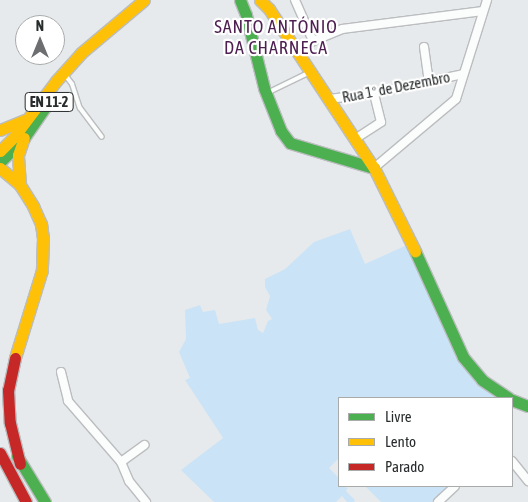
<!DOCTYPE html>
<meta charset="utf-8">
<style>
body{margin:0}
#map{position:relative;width:528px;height:502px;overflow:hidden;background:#e7eaec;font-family:"Asap Condensed",sans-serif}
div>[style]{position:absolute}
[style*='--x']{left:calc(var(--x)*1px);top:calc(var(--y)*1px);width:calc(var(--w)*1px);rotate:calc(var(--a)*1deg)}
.green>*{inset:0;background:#cbe3f6}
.roads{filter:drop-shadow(1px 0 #bbbdbf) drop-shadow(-1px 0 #bbbdbf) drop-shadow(0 1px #bbbdbf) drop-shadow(0 -1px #bbbdbf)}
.lane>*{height:4px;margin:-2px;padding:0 2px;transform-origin:2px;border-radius:2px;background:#fbfcfc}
.street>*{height:8px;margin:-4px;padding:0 4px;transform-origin:4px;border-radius:4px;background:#fbfcfc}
.fast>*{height:11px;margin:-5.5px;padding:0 5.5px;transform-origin:5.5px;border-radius:5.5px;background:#4caf50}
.slow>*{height:11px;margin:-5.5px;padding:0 5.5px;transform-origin:5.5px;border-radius:5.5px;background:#ffc107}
.jam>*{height:11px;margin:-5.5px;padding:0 5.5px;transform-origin:5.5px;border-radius:5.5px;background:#c62828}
span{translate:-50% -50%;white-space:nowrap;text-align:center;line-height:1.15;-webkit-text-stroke:4.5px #fff;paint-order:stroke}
.shield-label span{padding:1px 4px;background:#fff;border:1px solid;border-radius:4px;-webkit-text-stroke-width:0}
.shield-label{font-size:14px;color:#292c2d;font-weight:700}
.street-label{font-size:15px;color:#292c2d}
.quarter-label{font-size:18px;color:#4e2052;letter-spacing:1px}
.legend{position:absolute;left:338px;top:397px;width:175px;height:90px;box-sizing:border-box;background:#fff;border:1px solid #a9abab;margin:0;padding:6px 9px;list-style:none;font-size:15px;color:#292c2d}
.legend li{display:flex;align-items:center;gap:10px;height:25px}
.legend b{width:25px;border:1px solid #a9abab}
.north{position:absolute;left:15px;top:15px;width:50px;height:50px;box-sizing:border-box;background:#fff;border:1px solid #a9abab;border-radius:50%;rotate:0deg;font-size:14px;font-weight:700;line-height:20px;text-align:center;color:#292c2d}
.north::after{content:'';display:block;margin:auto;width:18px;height:22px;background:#6c6e70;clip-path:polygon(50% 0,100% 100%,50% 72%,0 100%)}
</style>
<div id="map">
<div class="green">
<i style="clip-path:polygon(350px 229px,365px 264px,407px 245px,462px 363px,490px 393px,499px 398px,339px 398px,339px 458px,329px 468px,339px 478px,339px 486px,348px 488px,346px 491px,355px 500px,354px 502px,347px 502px,342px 496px,336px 502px,214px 502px,181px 470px,223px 438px,185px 380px,190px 378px,179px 352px,186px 339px,185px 310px,200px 305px,203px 312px,215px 310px,219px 324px,255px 318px,258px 330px,263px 333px,268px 321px,272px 319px,266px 310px,270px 296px,265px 287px,265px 279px,285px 269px,314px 242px)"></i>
<i style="clip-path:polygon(365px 486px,449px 486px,432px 502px,381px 502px)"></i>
</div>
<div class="roads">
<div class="lane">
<i style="--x:66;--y:76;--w:10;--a:53"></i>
<i style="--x:72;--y:84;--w:25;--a:72"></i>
<i style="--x:80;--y:108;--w:36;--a:53"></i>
<i style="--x:267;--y:93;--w:46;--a:-26"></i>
</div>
<div class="street">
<i style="--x:295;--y:0;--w:45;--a:66.3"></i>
<i style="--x:424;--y:47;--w:34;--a:82"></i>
<i style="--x:296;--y:51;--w:20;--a:-30"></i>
<i style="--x:313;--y:41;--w:31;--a:-22"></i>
<i style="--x:342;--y:29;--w:142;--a:-7.3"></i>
<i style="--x:329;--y:99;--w:41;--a:-7"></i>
<i style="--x:370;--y:94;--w:95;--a:-12.1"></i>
<i style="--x:355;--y:139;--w:31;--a:-33"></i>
<i style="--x:381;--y:122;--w:30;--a:-104"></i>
<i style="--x:374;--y:168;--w:107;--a:-40.1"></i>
<i style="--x:456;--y:99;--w:104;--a:-72.6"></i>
<i style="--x:61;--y:372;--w:30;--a:76"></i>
<i style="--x:68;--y:401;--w:81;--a:49"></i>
<i style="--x:121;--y:462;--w:21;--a:67"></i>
<i style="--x:129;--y:481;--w:27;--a:51"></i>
<i style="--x:512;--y:461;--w:26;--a:51"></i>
<i style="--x:121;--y:462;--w:29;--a:-36"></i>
<i style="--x:438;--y:502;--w:23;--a:-43"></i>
</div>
<div class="fast">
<i style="--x:240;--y:0;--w:16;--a:68"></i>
<i style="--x:246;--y:15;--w:75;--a:76.1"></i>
<i style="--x:264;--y:88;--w:46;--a:68.4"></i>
<i style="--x:281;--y:131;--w:15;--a:53"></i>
<i style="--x:290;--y:143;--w:88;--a:16.6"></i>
<i style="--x:0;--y:162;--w:34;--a:-45"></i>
<i style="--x:24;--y:138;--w:42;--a:-55.6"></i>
<i style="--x:415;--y:251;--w:116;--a:65.6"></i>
<i style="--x:463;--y:357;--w:30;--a:50"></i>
<i style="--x:482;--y:380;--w:32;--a:34"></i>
<i style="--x:512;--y:400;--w:17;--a:21"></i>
<i style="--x:17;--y:456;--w:54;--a:58.7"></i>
</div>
<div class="slow">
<i style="--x:260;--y:0;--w:13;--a:45"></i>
<i style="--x:269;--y:9;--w:191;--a:56.6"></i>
<i style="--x:374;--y:168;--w:93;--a:63.7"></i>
<i style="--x:0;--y:130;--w:27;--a:-22"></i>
<i style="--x:0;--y:151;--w:20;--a:-45"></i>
<i style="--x:14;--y:137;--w:70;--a:-53.1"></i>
<i style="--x:56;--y:81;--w:38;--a:-48"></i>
<i style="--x:81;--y:53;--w:82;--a:-40.1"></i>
<i style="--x:0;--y:168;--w:26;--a:40"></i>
<i style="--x:20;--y:185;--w:25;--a:58"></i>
<i style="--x:33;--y:206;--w:20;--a:66"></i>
<i style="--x:41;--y:224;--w:14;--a:82"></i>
<i style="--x:43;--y:238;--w:32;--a:92"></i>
<i style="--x:42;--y:270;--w:92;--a:107.1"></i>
<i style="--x:20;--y:185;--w:30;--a:-94"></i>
<i style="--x:18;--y:155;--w:18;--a:-71"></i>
</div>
<div class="jam">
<i style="--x:15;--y:358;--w:33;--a:102"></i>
<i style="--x:8;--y:390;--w:33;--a:87"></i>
<i style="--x:10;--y:423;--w:42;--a:76.3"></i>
<i style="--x:0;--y:453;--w:55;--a:62"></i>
</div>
</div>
<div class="shield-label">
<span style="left:49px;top:102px">EN 11-2</span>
</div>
<div class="street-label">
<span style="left:396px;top:87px;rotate:-11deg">Rua 1º de Dezembro</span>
</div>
<div class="quarter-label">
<span style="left:276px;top:38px">SANTO ANTÓNIO<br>DA CHARNECA</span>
</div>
<ul class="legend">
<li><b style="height:6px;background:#4caf50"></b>Livre</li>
<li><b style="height:6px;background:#ffc107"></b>Lento</li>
<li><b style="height:6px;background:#c62828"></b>Parado</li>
</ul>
<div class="north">N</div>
</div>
